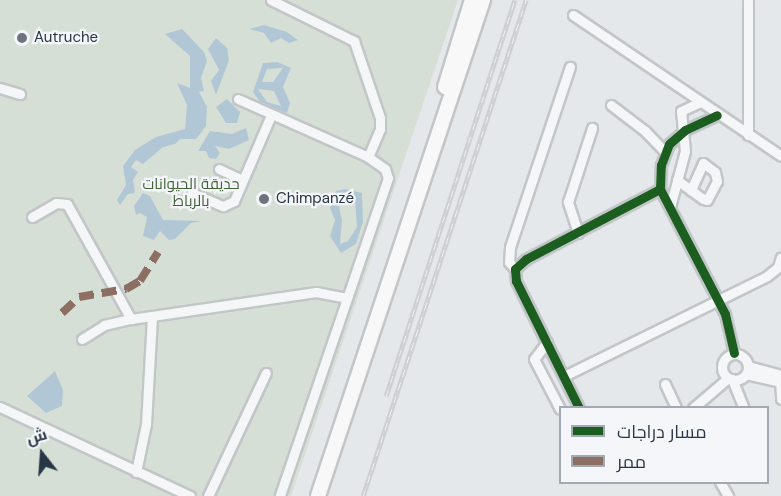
<!DOCTYPE html>
<meta charset="utf-8">
<style>
body{margin:0}
#map{position:relative;width:781px;height:496px;overflow:hidden;background:#e5e8ea;font-family:"DM Sans",Cairo,sans-serif}
div>[style]{position:absolute}
[style*='--x']{left:calc(var(--x)*1px);top:calc(var(--y)*1px);width:calc(var(--w)*1px);rotate:calc(var(--a)*1deg)}
.green>*{inset:0;background:#d6dfd5}
.water>*{inset:0;background:#b2c7d6}
.roads{filter:drop-shadow(2px 0 #c3c6c8) drop-shadow(-2px 0 #c3c6c8) drop-shadow(0 2px #c3c6c8) drop-shadow(0 -2px #c3c6c8)}
.minor>*{height:9px;margin:-4.5px;padding:0 4.5px;transform-origin:4.5px;border-radius:4.5px;background:#f5f6f7}
.minor>.ring{margin:-4.5px;padding:0;box-sizing:content-box;background:none;border:9px solid #f5f6f7;border-radius:50%}
.highway>*{height:14px;margin:-7px;padding:0 7px;transform-origin:7px;border-radius:7px;background:#f8f8f8}
.rail>*{height:4.5px;margin-top:-2.25px;transform-origin:0;background:repeating-linear-gradient(90deg,#f4f6f9 0 7px,#cdcfd2 0 14px);box-sizing:border-box;border-block:2px solid #cdcfd2}
.quiet>*{height:8px;margin-top:-4px;transform-origin:0;background:repeating-linear-gradient(90deg,#8d6e63 0 15px,transparent 0 23px)}
.cycleway>*{height:9px;margin:-4.5px;padding:0 4.5px;transform-origin:4.5px;border-radius:4.5px;background:#1b5e20}
.dots>*{width:16px;height:16px;translate:-50% -50%;box-sizing:border-box;border:3px solid #f4f6f9;border-radius:50%}
span{translate:-50% -50%;white-space:nowrap;text-align:center;line-height:1.15;-webkit-text-stroke:4.5px #f4f6f9;paint-order:stroke}
.poi-label{font-size:15px;color:#293646}
.left{translate:0 -50%;text-align:left}
.park-label{font-size:15px;color:#426336}
.legend{position:absolute;left:559px;top:406px;width:210px;height:78px;box-sizing:border-box;background:#f4f6f9;border:2px solid #a3a9b1;margin:0;padding:8px 10px;list-style:none;font-size:18px;color:#293646}
.legend li{display:flex;align-items:center;gap:12px;height:30px}
.legend b{width:30px;border:2px solid #a3a9b1}
.north{position:absolute;left:12px;top:424px;width:60px;height:60px;-webkit-text-stroke:4px #f4f6f9;paint-order:stroke;rotate:343deg;font-size:16px;font-weight:700;line-height:24px;text-align:center;color:#293646}
.north::after{content:'';display:block;margin:auto;width:21px;height:27px;background:#293646;clip-path:polygon(50% 0,100% 100%,50% 72%,0 100%)}
</style>
<div id="map">
<div class="green">
<i style="clip-path:polygon(0 0,458px 0,291px 496px,0 496px)"></i>
</div>
<div class="water">
<i style="clip-path:polygon(264px 25px,287px 32px,298px 40px,289px 43px,281px 38px,271px 43px,264px 33px,249px 29px)"></i>
<i style="clip-path:polygon(182px 29px,204px 52px,207px 61px,201px 78px,204px 91px,199px 92px,207px 107px,206px 126px,196px 139px,180px 139px,175px 144px,163px 147px,143px 164px,136px 160px,131px 167px,138px 172px,133px 180px,135px 193px,128px 194px,120px 205px,117px 200px,126px 185px,123px 166px,135px 150px,156px 137px,185px 129px,187px 105px,177px 83px,190px 88px,190px 56px,165px 34px)"></i>
<i style="clip-path:polygon(216px 38px,227px 48px,229px 60px,216px 95px,211px 81px,219px 70px,208px 49px)"></i>
<i style="clip-path:polygon(evenodd,277px 62px,291px 68px,283px 87px,290px 103px,287px 113px,263px 106px,253px 92px,263px 63px,277px 62px,283px 68px,273px 82px,262px 82px,267px 69px,283px 68px,277px 62px,258px 89px,274px 91px,281px 106px,267px 102px,258px 89px)"></i>
<i style="clip-path:polygon(227px 99px,240px 112px,237px 123px,226px 123px,216px 107px)"></i>
<i style="clip-path:polygon(246px 128px,249px 140px,229px 149px,215px 146px,220px 153px,216px 159px,209px 158px,206px 151px,198px 151px,210px 131px,232px 134px)"></i>
<i style="clip-path:polygon(evenodd,345px 189px,362px 193px,363px 222px,356px 244px,341px 253px,330px 236px,335px 220px,330px 208px,336px 191px,345px 189px,350px 197px,355px 200px,357px 227px,348px 241px,340px 244px,342px 220px,339px 207px,341px 200px,350px 197px)"></i>
<i style="clip-path:polygon(143px 193px,150px 196px,163px 220px,202px 221px,191px 223px,175px 239px,169px 240px,160px 231px,154px 240px,143px 236px,147px 217px,140px 213px,136px 215px,134px 206px)"></i>
<i style="clip-path:polygon(55px 371px,63px 390px,62px 406px,46px 413px,27px 396px)"></i>
</div>
<div class="roads">
<div class="minor">
<i style="--x:271;--y:0;--w:93;--a:26.3"></i>
<i style="--x:354;--y:41;--w:81;--a:71.3"></i>
<i style="--x:380;--y:118;--w:11;--a:90"></i>
<i style="--x:380;--y:129;--w:30;--a:113"></i>
<i style="--x:368;--y:157;--w:21;--a:35"></i>
<i style="--x:385;--y:169;--w:9;--a:72"></i>
<i style="--x:388;--y:178;--w:336;--a:108.8"></i>
<i style="--x:573;--y:15;--w:251;--a:34.1"></i>
<i style="--x:0;--y:88;--w:21;--a:17"></i>
<i style="--x:238;--y:99;--w:142;--a:24"></i>
<i style="--x:611;--y:105;--w:43;--a:37.4"></i>
<i style="--x:645;--y:131;--w:29;--a:46"></i>
<i style="--x:748;--y:135;--w:135;--a:-90"></i>
<i style="--x:219;--y:169;--w:26;--a:25"></i>
<i style="--x:677;--y:180;--w:32;--a:36"></i>
<i style="--x:703;--y:199;--w:4;--a:14"></i>
<i style="--x:707;--y:200;--w:21;--a:-62"></i>
<i style="--x:717;--y:181;--w:9;--a:-103"></i>
<i style="--x:715;--y:172;--w:15;--a:-143"></i>
<i style="--x:703;--y:163;--w:30;--a:114"></i>
<i style="--x:660;--y:189;--w:141;--a:62.5"></i>
<i style="--x:725;--y:314;--w:40;--a:77"></i>
<i style="--x:192;--y:193;--w:34;--a:23"></i>
<i style="--x:223;--y:206;--w:12;--a:-24"></i>
<i style="--x:234;--y:201;--w:94;--a:-66.7"></i>
<i style="--x:670;--y:207;--w:58;--a:-75"></i>
<i style="--x:685;--y:151;--w:40;--a:-95.7"></i>
<i style="--x:681;--y:111;--w:21;--a:-25"></i>
<i style="--x:32;--y:217;--w:28;--a:-30"></i>
<i style="--x:56;--y:203;--w:11;--a:5"></i>
<i style="--x:67;--y:204;--w:132;--a:60.9"></i>
<i style="--x:578;--y:233;--w:33;--a:-108"></i>
<i style="--x:568;--y:202;--w:78;--a:-72"></i>
<i style="--x:515;--y:269;--w:9;--a:-131"></i>
<i style="--x:509;--y:262;--w:15;--a:-86"></i>
<i style="--x:510;--y:247;--w:190;--a:-71.6"></i>
<i style="--x:82;--y:339;--w:26;--a:-32"></i>
<i style="--x:104;--y:325;--w:28;--a:-13"></i>
<i style="--x:131;--y:319;--w:187;--a:-8.3"></i>
<i style="--x:316;--y:292;--w:31;--a:11"></i>
<i style="--x:547;--y:342;--w:21;--a:127"></i>
<i style="--x:534;--y:359;--w:56;--a:62.5"></i>
<i class="ring" style="left:722px;top:354px;width:17px;height:17px"></i>
<i style="--x:748;--y:366;--w:34;--a:15"></i>
<i style="--x:746;--y:374;--w:36;--a:13"></i>
<i style="--x:564;--y:376;--w:226;--a:-26.2"></i>
<i style="--x:767;--y:276;--w:14;--a:-39"></i>
<i style="--x:778;--y:267;--w:10;--a:-73"></i>
<i style="--x:780;--y:378;--w:21;--a:87"></i>
<i style="--x:732;--y:379;--w:31;--a:68"></i>
<i style="--x:665;--y:384;--w:26;--a:65"></i>
<i style="--x:0;--y:407;--w:210;--a:25.1"></i>
<i style="--x:579;--y:408;--w:142;--a:-116.4"></i>
<i style="--x:516;--y:281;--w:12;--a:-95"></i>
<i style="--x:515;--y:269;--w:15;--a:-42"></i>
<i style="--x:526;--y:259;--w:151;--a:-27.6"></i>
<i style="--x:660;--y:189;--w:24;--a:-88"></i>
<i style="--x:661;--y:165;--w:22;--a:-69"></i>
<i style="--x:669;--y:144;--w:21;--a:-41"></i>
<i style="--x:685;--y:130;--w:35;--a:-25"></i>
<i style="--x:693;--y:408;--w:46;--a:-40.6"></i>
<i style="--x:136;--y:472;--w:49;--a:-78.2"></i>
<i style="--x:146;--y:424;--w:108;--a:-86.8"></i>
<i style="--x:720;--y:482;--w:16;--a:60"></i>
<i style="--x:208;--y:496;--w:136;--a:-64.8"></i>
</div>
<div class="highway">
<i style="--x:445;--y:87;--w:91;--a:-72.8"></i>
<i style="--x:318;--y:496;--w:523;--a:-71.6"></i>
</div>
</div>
<div class="rail">
<i style="--x:386;--y:396;--w:416;--a:-72"></i>
<i style="--x:363;--y:496;--w:522;--a:-71.81"></i>
</div>
<div class="quiet">
<i style="--x:62;--y:313;--w:23;--a:-43"></i>
<i style="--x:79;--y:297;--w:48;--a:-9.7"></i>
<i style="--x:126;--y:289;--w:16;--a:-30"></i>
<i style="--x:140;--y:281;--w:34;--a:-58"></i>
</div>
<div class="cycleway">
<i style="--x:660;--y:189;--w:141;--a:62.5"></i>
<i style="--x:725;--y:314;--w:40;--a:77"></i>
<i style="--x:579;--y:408;--w:142;--a:-116.4"></i>
<i style="--x:516;--y:281;--w:12;--a:-95"></i>
<i style="--x:515;--y:269;--w:15;--a:-42"></i>
<i style="--x:526;--y:259;--w:151;--a:-27.6"></i>
<i style="--x:660;--y:189;--w:24;--a:-88"></i>
<i style="--x:661;--y:165;--w:22;--a:-69"></i>
<i style="--x:669;--y:144;--w:21;--a:-41"></i>
<i style="--x:685;--y:130;--w:35;--a:-25"></i>
</div>
<div class="dots">
<i style="left:22px;top:38px;background:#6b747f"></i>
<i style="left:264px;top:199px;background:#6b747f"></i>
</div>
<div class="poi-label">
<span class="left" style="left:34px;top:38px">Autruche</span>
<span class="left" style="left:276px;top:199px">Chimpanzé</span>
</div>
<div class="park-label">
<span style="left:191px;top:193px">حديقة الحيوانات<br>بالرباط</span>
</div>
<ul class="legend">
<li><b style="height:8px;background:#1b5e20"></b>مسار دراجات</li>
<li><b style="height:8px;background:#8d6e63"></b>ممر</li>
</ul>
<div class="north">ش</div>
</div>
